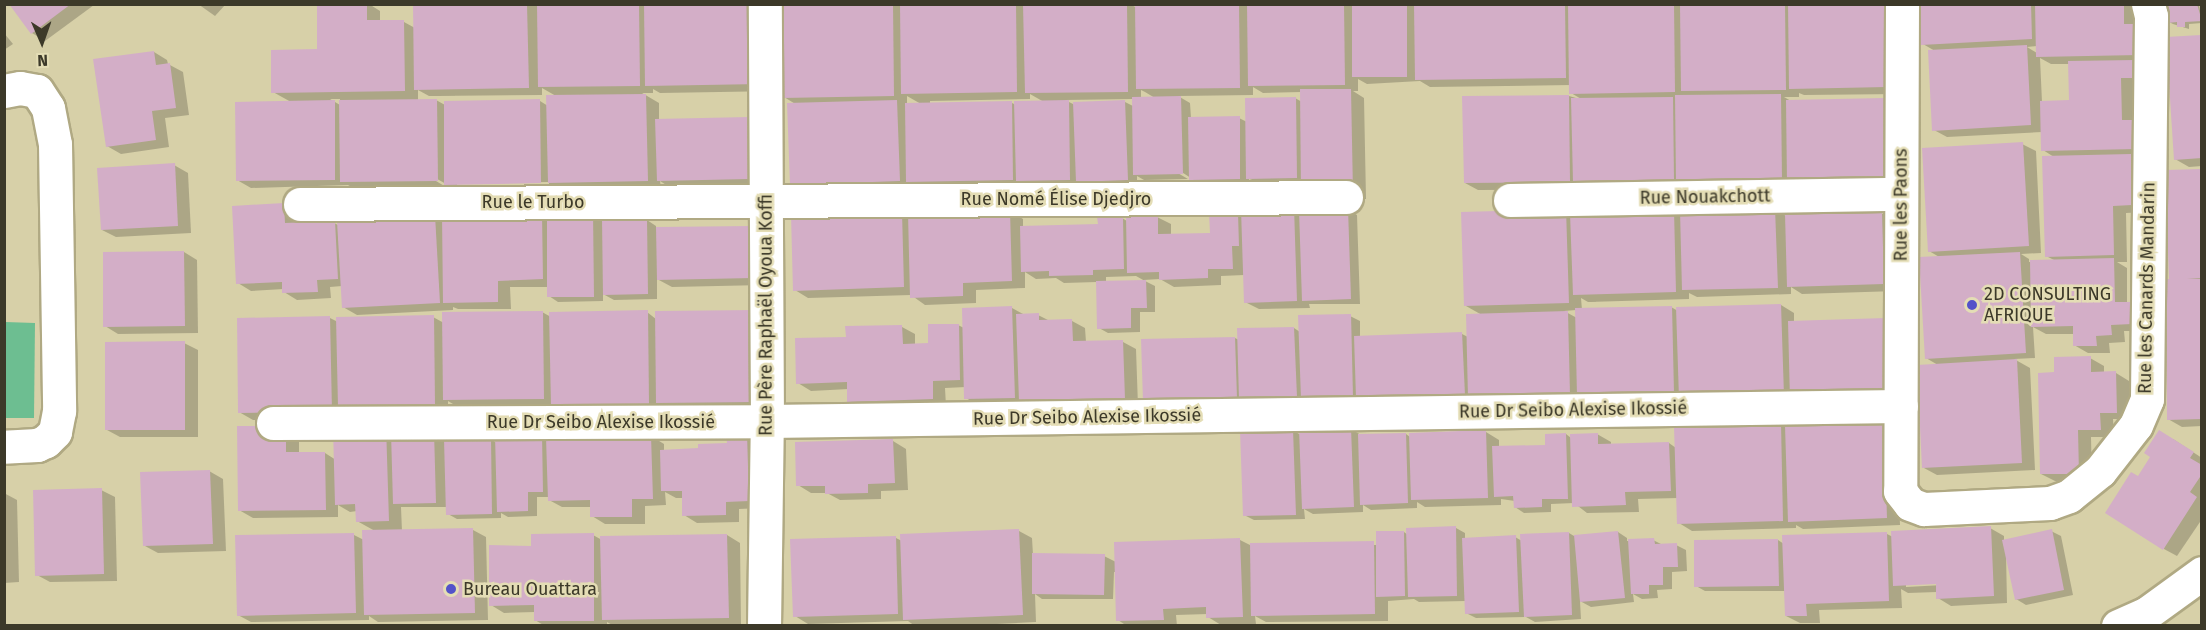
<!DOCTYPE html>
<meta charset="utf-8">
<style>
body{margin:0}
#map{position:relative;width:2206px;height:630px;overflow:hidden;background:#d7d0a8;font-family:"Fira Sans",sans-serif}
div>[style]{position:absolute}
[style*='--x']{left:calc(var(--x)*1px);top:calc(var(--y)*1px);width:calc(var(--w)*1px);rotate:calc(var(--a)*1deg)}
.green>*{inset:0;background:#6dbe91}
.shadow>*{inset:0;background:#0003}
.building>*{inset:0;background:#d3aec7}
.roads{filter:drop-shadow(2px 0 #b0a983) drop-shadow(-2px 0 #b0a983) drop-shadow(0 2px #b0a983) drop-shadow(0 -2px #b0a983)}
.minor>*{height:33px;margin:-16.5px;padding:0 16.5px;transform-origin:16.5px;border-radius:16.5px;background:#fff}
.dots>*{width:16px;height:16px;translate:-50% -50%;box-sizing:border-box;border:3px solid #e4ddb5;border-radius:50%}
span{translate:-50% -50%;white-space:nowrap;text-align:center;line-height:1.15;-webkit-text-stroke:5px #e4ddb5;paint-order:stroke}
.street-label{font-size:18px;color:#3c3929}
.poi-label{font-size:18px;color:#3c3929}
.left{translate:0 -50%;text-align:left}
.frame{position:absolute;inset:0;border:6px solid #3c3929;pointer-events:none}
.north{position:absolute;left:12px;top:12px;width:60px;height:60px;-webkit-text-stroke:4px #e4ddb5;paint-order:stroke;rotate:178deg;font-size:16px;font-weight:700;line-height:24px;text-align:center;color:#3c3929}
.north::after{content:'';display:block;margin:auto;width:21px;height:27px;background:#3c3929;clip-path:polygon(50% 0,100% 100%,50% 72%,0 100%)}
</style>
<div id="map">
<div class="green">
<i style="clip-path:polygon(5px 322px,35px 323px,34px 418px,5px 418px)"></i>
</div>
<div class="shadow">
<i style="clip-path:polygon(11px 4px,94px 5px,45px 41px,32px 33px)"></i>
<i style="clip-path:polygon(198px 4px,226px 4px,215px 16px)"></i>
<i style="clip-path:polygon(evenodd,318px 4px,369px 4px,380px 11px,380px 22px,404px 22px,415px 28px,415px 4px,645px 4px,774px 91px,660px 93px,653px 89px,653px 93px,642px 93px,659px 103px,659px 120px,748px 118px,762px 126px,762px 186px,671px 188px,660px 181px,661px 188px,562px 189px,554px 185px,554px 190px,355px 189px,348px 185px,251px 188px,237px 180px,291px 102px,273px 92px,319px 51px,318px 4px,542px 88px,556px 96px,548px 106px,540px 101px,445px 105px,436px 100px,418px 101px,418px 90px,429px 96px,542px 95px,542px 88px,318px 4px,330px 99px,340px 99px,340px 105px,330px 99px,318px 4px,432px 176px,446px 184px,446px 187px,431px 178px,432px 176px,318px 4px,549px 182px,549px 185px,457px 186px,457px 183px,549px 182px)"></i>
<i style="clip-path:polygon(evenodd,782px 4px,1130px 4px,1137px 8px,1137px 4px,1244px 4px,1249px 7px,1249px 4px,1896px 4px,1900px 94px,1804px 95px,1799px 93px,1799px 97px,1784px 97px,1791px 101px,1885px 100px,1898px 108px,1899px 188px,1478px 190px,1465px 183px,1569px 96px,1583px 100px,1571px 93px,1571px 85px,1430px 87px,1420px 81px,1367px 84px,1358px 79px,1358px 91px,1353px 91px,1364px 98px,1366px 199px,1316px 200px,1249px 179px,1249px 184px,1200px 184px,1177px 169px,1176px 172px,1188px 179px,1144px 180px,1137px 176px,1137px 185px,1087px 187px,1079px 182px,1079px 185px,805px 192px,797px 105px,784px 97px,782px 4px,1253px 87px,1263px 93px,1301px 92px,1302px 102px,1295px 98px,1247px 122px,1239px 118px,1191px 118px,1190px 103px,1178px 96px,1253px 95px,1253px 87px,782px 4px,1141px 90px,1145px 92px,1155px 98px,1141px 99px,1141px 90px,782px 4px,1030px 94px,1044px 102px,1016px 105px,1012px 103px,930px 104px,930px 101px,1030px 99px,1030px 94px,782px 4px,907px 96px,921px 104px,907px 104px,907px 96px,782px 4px,1133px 99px,1133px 106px,1125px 102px,1075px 105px,1065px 100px,1133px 99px)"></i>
<i style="clip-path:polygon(evenodd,1921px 4px,2136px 4px,2149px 85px,2134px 85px,2134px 122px,2150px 156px,2132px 156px,2144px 164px,2145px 212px,2126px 213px,2127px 262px,2117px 262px,2127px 268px,2127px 304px,2145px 331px,2124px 331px,2125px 342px,2109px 343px,2110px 353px,2088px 353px,2074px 345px,2074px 334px,2046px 334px,2033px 327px,2035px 358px,2014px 359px,2030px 368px,2035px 470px,1937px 475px,1924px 468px,1938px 365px,1926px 358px,1941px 258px,1929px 251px,2022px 144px,2036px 151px,2041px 253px,2021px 254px,2029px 259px,2029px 262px,2056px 261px,2046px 256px,2054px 157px,2043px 150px,2042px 132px,1947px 137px,1934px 130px,1935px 51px,1923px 44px,1921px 4px,2037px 46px,2037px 53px,2027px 47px,2037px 46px,1921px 4px,2040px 58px,2051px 64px,2070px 64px,2071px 102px,2042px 102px,2040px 58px)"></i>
<i style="clip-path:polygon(2167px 4px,2199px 4px,2202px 23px,2189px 24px,2189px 29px,2173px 24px,2169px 22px)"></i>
<i style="clip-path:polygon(4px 33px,13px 44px,4px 50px)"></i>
<i style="clip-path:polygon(2200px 37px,2202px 166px,2189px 167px,2175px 159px)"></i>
<i style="clip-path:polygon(154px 52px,167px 60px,168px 64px,183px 72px,189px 115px,165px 118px,169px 147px,121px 154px,107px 146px)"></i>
<i style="clip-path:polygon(174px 165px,188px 173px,191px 233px,116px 237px,102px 230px)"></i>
<i style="clip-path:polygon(2202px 170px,2202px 426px,2182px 427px,2168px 419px,2171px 281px)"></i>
<i style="clip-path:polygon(284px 204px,297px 212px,298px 224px,334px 223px,338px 225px,435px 217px,443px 222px,593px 214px,602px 219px,647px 220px,656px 226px,656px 229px,766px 285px,672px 287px,657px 279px,657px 299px,614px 300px,603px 294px,603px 301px,558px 302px,549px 296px,549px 287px,510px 287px,511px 309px,458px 309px,453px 307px,453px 310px,357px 315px,343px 307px,342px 286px,330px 287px,331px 298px,297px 300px,284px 292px,284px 289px,251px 291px,238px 283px)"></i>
<i style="clip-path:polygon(evenodd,1775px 209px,1786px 216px,1881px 213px,1895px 221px,1897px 291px,1802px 294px,1791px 287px,1791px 294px,1697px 297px,1689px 293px,1689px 299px,1588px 302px,1581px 298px,1582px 310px,1671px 307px,1678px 311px,1781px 305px,1794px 313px,1794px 322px,1901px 405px,1158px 407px,1143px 341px,1235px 338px,1239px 340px,1294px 328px,1300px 332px,1350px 316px,1360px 321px,1360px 337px,1462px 334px,1468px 337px,1482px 315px,1466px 306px,1463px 213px,1674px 212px,1682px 216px,1775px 209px,1576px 310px,1577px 318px,1564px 311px,1576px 310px)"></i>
<i style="clip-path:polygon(evenodd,1348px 210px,1357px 215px,1360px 304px,1309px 304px,1310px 308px,1259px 309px,1245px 302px,1244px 275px,1221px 276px,1221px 285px,1174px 287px,1160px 279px,1143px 280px,1155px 286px,1155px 312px,1140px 312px,1140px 332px,1108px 333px,1099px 328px,1097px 282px,1064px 283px,1056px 278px,1036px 279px,1025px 272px,1025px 288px,976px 290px,976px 303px,925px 305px,911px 295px,808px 298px,795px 290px,901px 213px,909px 218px,1010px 211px,1023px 219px,1023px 227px,1099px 225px,1122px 218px,1127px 221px,1157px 217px,1171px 224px,1171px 235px,1211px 234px,1238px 214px,1243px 217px,1348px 210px,1136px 276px,1145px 281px,1106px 282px,1106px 277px,1136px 276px)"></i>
<i style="clip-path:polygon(184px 252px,197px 260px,198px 333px,118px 334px,105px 326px)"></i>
<i style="clip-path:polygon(1012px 308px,1025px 315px,1038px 315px,1050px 321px,1072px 321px,1085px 328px,1086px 342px,1123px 342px,1136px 349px,1138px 406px,979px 406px,966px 398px,966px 387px,945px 388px,946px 406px,862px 409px,849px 401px,849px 389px,811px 391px,798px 383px,847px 338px,902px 327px,915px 334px,915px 345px,930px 345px,958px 325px,964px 328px)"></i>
<i style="clip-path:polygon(542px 312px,551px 317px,647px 312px,770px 409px,458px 407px,448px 401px,448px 412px,345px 419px,253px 420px,239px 412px,330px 318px,338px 322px,433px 317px,444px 323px)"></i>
<i style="clip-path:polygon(184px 343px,198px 350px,198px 437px,120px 437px,107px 430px)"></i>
<i style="clip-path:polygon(2090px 358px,2104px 366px,2104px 373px,2116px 373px,2129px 381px,2130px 419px,2113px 419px,2114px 437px,2091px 437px,2092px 480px,2055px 481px,2041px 474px,2056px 374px)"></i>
<i style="clip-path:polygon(1780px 424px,1787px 428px,1897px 431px,1900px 525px,1803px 529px,1796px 525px,1796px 528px,1692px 531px,1679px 523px,1678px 498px,1638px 499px,1639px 512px,1587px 513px,1574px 503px,1551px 504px,1551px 512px,1524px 513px,1515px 507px,1515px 501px,1501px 499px,1501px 505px,1425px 507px,1417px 502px,1417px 508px,1371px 510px,1363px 505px,1363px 512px,1313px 514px,1304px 509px,1305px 519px,1254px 520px,1244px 515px,1292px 430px,1301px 435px,1351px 429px,1361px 435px,1406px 434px,1410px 437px,1486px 432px,1499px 440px,1499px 447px,1547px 446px,1566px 434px,1571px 438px,1597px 434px,1611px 442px,1611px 445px,1669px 443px,1676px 448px)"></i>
<i style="clip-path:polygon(238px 428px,299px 435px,299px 454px,325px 453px,336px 460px,335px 429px,443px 438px,443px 440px,490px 439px,497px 443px,497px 437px,651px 436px,664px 444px,664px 451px,700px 450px,728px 444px,747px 433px,760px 441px,762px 508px,739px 509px,739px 522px,697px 523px,684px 515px,683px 498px,676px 498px,665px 492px,666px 505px,645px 506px,645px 524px,605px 524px,592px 516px,592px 507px,562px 507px,549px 500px,549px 497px,537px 497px,537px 516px,508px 517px,501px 513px,501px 518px,457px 519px,448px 514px,448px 507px,401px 507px,402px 531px,473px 530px,486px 537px,488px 620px,378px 622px,369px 616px,369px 620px,251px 622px,238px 615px,354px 535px,364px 540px,375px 531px,357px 521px,357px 511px,350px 512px,338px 505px,338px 517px,253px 518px,239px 510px)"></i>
<i style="clip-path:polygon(2173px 439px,2202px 458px,2202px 519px,2177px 556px,2164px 549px)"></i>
<i style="clip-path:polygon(893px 441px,906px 449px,908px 490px,881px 491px,881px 499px,840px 500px,827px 493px,811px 493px,798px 485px)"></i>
<i style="clip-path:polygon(209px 471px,223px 479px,226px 551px,158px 553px,145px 546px)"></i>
<i style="clip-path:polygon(101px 490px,115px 497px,117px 581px,50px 582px,37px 575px)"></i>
<i style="clip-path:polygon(4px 493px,17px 500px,19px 582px,4px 583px)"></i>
<i style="clip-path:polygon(1456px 528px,1465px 533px,1465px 539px,1515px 537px,1522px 541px,1569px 533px,1574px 536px,1618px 532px,1627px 538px,1627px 541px,1653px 540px,1663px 545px,1676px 545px,1686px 550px,1687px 571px,1672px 572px,1672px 589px,1657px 590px,1658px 598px,1642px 599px,1633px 594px,1634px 602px,1591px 607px,1580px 601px,1581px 619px,1535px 622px,1526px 617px,1476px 618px,1466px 613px,1466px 601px,1419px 602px,1414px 599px,1388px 601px,1388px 621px,1266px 622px,1255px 616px,1256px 624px,1221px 625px,1208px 617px,1208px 614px,1176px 615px,1177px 626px,1127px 626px,1118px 620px,1116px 572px,1114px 572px,1113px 599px,1042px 599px,1035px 594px,1036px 622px,954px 626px,915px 626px,908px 621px,808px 624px,795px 616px,896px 538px,902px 541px,1019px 531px,1032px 538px,1033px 555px,1104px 556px,1116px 562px,1240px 540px,1252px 546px,1377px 545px,1404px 532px,1408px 535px)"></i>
<i style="clip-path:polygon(evenodd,1990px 528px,2004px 536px,2004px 541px,2051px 531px,2061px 536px,2073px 595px,2026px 605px,2016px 599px,2006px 553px,2007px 603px,1951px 606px,1938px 598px,1937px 592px,1908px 593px,1901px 589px,1902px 608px,1819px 610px,1820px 623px,1800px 623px,1786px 616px,1785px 591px,1705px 591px,1696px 586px,1778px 540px,1784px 544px,1887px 534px,1893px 537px,1990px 528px,1943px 582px,1943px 585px,1906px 587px,1906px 584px,1943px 582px)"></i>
<i style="clip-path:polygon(593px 535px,602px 540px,727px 535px,740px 543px,741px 625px,614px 626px,607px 622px,607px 626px,545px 626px,535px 620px,535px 612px,504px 613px,491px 605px,533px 547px)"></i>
</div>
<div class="building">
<i style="clip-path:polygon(9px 4px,71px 4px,31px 34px)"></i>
<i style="clip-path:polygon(317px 4px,367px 4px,367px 20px,404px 20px,405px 91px,271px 93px,271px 50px,317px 49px)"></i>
<i style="clip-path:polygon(413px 4px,527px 4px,529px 88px,414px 90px)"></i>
<i style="clip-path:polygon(537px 4px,639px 4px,640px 86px,538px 87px)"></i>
<i style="clip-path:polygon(644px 4px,760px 4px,761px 84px,645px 86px)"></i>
<i style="clip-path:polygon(781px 4px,893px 4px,894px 96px,782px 98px)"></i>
<i style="clip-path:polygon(900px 4px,1016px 4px,1017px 92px,901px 94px)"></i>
<i style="clip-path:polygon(1023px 4px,1127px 4px,1128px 92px,1025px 93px)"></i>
<i style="clip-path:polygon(1135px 4px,1239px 4px,1240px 88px,1136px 89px)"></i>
<i style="clip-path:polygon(1247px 4px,1344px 4px,1345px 85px,1248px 86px)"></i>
<i style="clip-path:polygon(1352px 4px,1407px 4px,1407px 77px,1352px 77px)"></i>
<i style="clip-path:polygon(1414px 4px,1565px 4px,1566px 78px,1415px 80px)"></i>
<i style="clip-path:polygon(1568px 4px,1674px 4px,1675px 92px,1569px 94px)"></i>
<i style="clip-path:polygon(1680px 4px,1785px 4px,1786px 90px,1681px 91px)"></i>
<i style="clip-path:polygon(1788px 4px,1886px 4px,1887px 87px,1789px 89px)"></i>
<i style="clip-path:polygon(1919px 4px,2031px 4px,2032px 39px,1921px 45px)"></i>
<i style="clip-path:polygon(2035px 4px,2124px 4px,2124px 24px,2138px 24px,2139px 55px,2036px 57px)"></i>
<i style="clip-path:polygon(2166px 4px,2197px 4px,2202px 21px,2185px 22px,2185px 27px,2177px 27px,2177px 22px,2167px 23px)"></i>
<i style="clip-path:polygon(2201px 35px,2202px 158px,2174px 160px,2166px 37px)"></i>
<i style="clip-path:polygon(2027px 45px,2031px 125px,1932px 131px,1928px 50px)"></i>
<i style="clip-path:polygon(154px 51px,156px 65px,170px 63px,176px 108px,152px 111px,156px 140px,106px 147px,93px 59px)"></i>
<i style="clip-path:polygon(2135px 60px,2136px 78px,2121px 78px,2122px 120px,2136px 120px,2137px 149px,2041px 151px,2040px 101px,2069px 100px,2068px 61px)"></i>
<i style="clip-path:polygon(1300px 89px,1351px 89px,1353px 193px,1301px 193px)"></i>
<i style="clip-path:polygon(646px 94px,648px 181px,548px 183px,546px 95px)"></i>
<i style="clip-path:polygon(1781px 94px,1782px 181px,1676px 183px,1675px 95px)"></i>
<i style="clip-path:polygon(1569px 95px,1570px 182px,1464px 183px,1462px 96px)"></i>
<i style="clip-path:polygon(1181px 96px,1183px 174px,1133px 175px,1132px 97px)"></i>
<i style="clip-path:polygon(1296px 97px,1297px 178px,1246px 179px,1245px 98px)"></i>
<i style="clip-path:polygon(1673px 97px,1674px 180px,1573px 182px,1571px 98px)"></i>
<i style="clip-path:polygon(1885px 98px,1886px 181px,1787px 183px,1786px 100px)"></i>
<i style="clip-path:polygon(437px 99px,438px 181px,340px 182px,339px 100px)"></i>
<i style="clip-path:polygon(540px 99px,541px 183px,444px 185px,444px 101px)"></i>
<i style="clip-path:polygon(335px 100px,335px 180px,236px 181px,235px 102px)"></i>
<i style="clip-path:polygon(897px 100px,900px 181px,790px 185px,787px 103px)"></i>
<i style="clip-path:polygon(1069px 100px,1070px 180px,1016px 181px,1014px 101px)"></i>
<i style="clip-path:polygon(1125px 100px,1128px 180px,1076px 182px,1073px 102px)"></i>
<i style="clip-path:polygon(1012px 101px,1013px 180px,906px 182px,905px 103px)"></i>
<i style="clip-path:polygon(1240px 116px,1240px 179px,1189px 180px,1188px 117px)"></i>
<i style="clip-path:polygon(749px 117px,749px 179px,657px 181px,655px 119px)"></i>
<i style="clip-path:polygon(2023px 142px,2029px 246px,1928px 252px,1922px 148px)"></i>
<i style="clip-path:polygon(2131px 154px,2132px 205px,2113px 206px,2114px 255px,2045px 257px,2042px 156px)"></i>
<i style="clip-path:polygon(175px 163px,178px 226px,101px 230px,97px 168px)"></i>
<i style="clip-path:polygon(2202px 169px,2202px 278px,2187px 278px,2202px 279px,2202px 419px,2167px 420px,2166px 279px,2169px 279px,2165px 170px)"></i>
<i style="clip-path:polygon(284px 203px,285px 223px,335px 221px,338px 279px,317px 280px,318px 292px,282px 293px,282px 282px,236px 284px,232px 206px)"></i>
<i style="clip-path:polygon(1294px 207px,1297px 301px,1244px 303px,1241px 209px)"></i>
<i style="clip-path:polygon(1348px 208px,1351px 299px,1302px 301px,1299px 210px)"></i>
<i style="clip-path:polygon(1775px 208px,1778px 288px,1682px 290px,1680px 210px)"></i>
<i style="clip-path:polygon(1566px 209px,1569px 303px,1464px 306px,1461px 212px)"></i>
<i style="clip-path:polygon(1010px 210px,1012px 281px,963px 283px,963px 296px,910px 298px,908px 213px)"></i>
<i style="clip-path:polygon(1674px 210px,1676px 292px,1573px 295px,1570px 213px)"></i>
<i style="clip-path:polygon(593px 212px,594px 297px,547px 297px,547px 213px)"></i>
<i style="clip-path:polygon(902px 212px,904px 287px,793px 291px,791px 215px)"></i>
<i style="clip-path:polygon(1882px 212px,1884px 284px,1787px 287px,1785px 214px)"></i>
<i style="clip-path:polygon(1209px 213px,1238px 213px,1239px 246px,1232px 246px,1233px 269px,1208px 269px,1208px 278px,1159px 280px,1159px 272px,1127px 273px,1126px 216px,1158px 215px,1158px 234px,1210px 233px)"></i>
<i style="clip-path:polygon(542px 214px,543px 279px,498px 281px,498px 302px,443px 303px,442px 215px)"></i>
<i style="clip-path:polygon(435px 215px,440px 303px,342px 308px,337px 221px)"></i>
<i style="clip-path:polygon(1097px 217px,1123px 217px,1124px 269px,1093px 270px,1093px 275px,1049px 276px,1049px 271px,1021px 272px,1020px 226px,1098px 224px)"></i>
<i style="clip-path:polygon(602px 219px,647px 219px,648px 294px,603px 295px)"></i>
<i style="clip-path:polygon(752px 226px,753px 278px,657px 280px,656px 227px)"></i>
<i style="clip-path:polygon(184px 251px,185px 326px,103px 327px,103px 252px)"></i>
<i style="clip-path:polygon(2020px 252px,2026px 353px,1925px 359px,1919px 257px)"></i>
<i style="clip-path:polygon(2114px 258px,2115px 302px,2132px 302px,2132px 324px,2111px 325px,2112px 335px,2096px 336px,2097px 346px,2073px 346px,2073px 326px,2031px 327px,2030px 260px)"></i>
<i style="clip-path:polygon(1146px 280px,1147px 308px,1131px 308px,1131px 328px,1097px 329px,1096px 281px)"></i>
<i style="clip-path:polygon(1781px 304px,1784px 396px,1679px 399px,1676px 307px)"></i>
<i style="clip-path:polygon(1012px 306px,1015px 398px,964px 399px,962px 308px)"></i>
<i style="clip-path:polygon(1672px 306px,1674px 393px,1577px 396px,1575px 308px)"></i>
<i style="clip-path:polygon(648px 310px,649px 404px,551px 405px,549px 312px)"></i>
<i style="clip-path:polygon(756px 310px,757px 402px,656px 403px,655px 311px)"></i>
<i style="clip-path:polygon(543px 311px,544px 399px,443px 400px,442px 312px)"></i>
<i style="clip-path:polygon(1568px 311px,1570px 395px,1468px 398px,1466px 314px)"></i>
<i style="clip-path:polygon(1039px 313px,1039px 320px,1072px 319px,1073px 341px,1123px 340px,1125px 399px,1019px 402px,1016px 314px)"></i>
<i style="clip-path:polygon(1351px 314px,1353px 397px,1301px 399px,1298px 315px)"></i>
<i style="clip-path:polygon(434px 315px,435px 405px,338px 407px,336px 317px)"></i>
<i style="clip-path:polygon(330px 316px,332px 412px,238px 413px,237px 318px)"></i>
<i style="clip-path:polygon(1886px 318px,1888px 398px,1790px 401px,1788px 321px)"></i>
<i style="clip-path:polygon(928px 324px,959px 324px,960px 380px,933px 381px,933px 399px,847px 402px,847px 382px,796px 384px,795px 338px,846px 337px,845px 326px,902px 325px,903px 344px,928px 343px)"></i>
<i style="clip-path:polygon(1294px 327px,1297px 397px,1239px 399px,1237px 328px)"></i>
<i style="clip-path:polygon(1462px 332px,1465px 395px,1356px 398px,1354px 336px)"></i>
<i style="clip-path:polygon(1235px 337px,1237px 398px,1143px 401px,1141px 339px)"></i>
<i style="clip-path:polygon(185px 341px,185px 430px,105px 430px,105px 342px)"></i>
<i style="clip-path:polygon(2091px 356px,2091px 372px,2116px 371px,2117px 413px,2100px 413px,2101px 430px,2078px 430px,2079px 474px,2040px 474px,2038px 373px,2054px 372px,2054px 357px)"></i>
<i style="clip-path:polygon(2017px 359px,2022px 463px,1922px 468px,1917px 365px)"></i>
<i style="clip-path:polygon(1884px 422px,1887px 518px,1788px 522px,1785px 425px)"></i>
<i style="clip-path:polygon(1781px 423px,1783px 521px,1677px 524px,1674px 426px)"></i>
<i style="clip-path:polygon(386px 425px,389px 521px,356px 522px,355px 504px,335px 505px,333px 427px)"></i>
<i style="clip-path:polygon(237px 426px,286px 426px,286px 452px,325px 452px,326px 510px,238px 511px)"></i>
<i style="clip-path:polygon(1351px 428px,1354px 507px,1302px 509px,1299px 429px)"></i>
<i style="clip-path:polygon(1293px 429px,1296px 515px,1243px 516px,1240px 430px)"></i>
<i style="clip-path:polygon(1486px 430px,1488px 498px,1411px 500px,1409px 433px)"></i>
<i style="clip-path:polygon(2159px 430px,2194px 452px,2190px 458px,2202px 465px,2202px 474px,2190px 492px,2197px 497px,2163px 550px,2105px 513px,2131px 472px,2138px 476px,2150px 457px,2144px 453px)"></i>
<i style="clip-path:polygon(434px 431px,436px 503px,393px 504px,391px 432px)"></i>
<i style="clip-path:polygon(747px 432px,749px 501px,726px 502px,726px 515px,682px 516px,682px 491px,661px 491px,660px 450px,698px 448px,698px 444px,727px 443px,726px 433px)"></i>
<i style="clip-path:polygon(1406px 433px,1408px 503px,1360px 505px,1358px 434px)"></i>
<i style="clip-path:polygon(1566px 433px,1568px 499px,1542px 499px,1542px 507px,1514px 508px,1513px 496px,1494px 497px,1492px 446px,1545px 445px,1545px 434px)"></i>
<i style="clip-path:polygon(1598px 433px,1598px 444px,1669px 442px,1671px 491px,1625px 492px,1626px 505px,1572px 507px,1570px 434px)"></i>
<i style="clip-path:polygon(542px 434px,543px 492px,528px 492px,528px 511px,497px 512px,495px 435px)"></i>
<i style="clip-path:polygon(651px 435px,653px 499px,632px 499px,632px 517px,590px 517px,590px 500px,548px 501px,546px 437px)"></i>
<i style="clip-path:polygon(491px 438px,492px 514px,446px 515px,444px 439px)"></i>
<i style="clip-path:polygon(893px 439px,895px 483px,868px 484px,868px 493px,825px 494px,825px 486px,796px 486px,795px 442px)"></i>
<i style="clip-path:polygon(210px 470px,213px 544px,143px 546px,140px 472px)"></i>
<i style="clip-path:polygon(102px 488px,104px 574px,35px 576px,33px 490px)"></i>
<i style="clip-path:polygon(1456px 526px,1457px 596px,1408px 597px,1406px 528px)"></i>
<i style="clip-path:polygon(1991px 526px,1994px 596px,1936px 599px,1936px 584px,1893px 586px,1891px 531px)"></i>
<i style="clip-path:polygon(473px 528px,475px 613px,364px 615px,362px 530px)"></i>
<i style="clip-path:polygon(1019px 529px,1023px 615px,903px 620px,900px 534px)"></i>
<i style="clip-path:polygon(2052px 529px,2064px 590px,2015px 600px,2002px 540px)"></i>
<i style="clip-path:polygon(1376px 531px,1404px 531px,1405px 596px,1376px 597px)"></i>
<i style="clip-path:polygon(1618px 531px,1625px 598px,1580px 602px,1574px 535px)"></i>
<i style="clip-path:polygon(1569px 532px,1572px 615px,1524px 617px,1520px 534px)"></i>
<i style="clip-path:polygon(1887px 532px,1889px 601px,1806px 604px,1807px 616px,1785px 616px,1782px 535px)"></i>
<i style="clip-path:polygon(354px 533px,356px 613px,237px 616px,235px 535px)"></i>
<i style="clip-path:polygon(594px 533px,594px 621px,534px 621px,534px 605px,489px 606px,489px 545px,531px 546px,531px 534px)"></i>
<i style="clip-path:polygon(727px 534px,729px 618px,602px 620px,600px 536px)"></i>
<i style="clip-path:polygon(1516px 535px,1519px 612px,1465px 614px,1462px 538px)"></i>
<i style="clip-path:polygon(896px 536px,898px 614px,793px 617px,790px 539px)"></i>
<i style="clip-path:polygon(1240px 538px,1243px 617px,1206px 618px,1206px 607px,1163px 609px,1164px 620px,1116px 621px,1114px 542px)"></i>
<i style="clip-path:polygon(1654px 538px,1655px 544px,1677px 543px,1678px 567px,1663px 567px,1663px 585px,1649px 585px,1649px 594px,1631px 594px,1628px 539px)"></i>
<i style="clip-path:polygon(1778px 539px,1779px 586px,1694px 587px,1694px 540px)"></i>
<i style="clip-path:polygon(1374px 541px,1375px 614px,1251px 616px,1250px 543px)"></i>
<i style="clip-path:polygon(1032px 553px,1105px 554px,1104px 595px,1032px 594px)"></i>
</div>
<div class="roads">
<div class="minor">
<i style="--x:1902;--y:4;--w:487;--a:90.2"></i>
<i style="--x:1900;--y:491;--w:16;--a:52"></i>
<i style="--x:1910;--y:504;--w:15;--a:20"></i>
<i style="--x:1924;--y:509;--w:126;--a:-2.7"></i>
<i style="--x:2050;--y:503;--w:20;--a:-20"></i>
<i style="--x:2069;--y:496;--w:40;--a:-39"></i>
<i style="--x:2100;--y:471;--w:58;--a:-52"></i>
<i style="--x:2136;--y:425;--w:28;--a:-67"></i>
<i style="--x:2147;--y:399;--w:383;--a:-89.4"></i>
<i style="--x:2151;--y:16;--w:12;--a:-104"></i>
<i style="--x:4;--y:91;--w:16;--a:-11"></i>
<i style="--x:20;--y:88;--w:17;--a:10"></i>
<i style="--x:37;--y:91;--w:20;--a:57"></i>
<i style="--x:48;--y:108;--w:37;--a:79"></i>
<i style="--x:55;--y:144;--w:267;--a:89.1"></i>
<i style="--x:59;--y:411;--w:21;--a:101"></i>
<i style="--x:55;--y:432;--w:13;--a:135"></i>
<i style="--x:46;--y:441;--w:10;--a:156"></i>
<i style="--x:37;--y:445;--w:33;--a:177"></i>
<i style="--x:1510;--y:200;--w:390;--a:-0.9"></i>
<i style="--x:300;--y:204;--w:1046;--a:-0.38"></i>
<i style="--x:273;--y:423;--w:494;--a:-0.2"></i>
<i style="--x:767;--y:421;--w:1134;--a:-0.76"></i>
<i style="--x:764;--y:626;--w:205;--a:-89.2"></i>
<i style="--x:767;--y:421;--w:417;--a:-90.3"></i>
<i style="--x:2118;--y:626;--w:32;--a:-24"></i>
<i style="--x:2147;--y:613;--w:68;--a:-36"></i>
</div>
</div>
<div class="dots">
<i style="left:1972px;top:305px;background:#5352c9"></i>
<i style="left:451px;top:589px;background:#5352c9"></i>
</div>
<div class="street-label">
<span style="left:1705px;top:197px;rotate:-1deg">Rue Nouakchott</span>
<span style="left:1056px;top:199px">Rue Nomé Élise Djedjro</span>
<span style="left:533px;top:202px">Rue le Turbo</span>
<span style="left:1901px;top:205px;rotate:-90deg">Rue les Paons</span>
<span style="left:2147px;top:288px;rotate:-89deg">Rue les Canards Mandarin</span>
<span style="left:766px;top:315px;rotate:-90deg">Rue Père Raphaël Oyoua Koffi</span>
<span style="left:1573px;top:410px;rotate:-1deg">Rue Dr Seibo Alexise Ikossié</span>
<span style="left:1087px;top:417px;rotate:-1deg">Rue Dr Seibo Alexise Ikossié</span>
<span style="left:601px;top:422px">Rue Dr Seibo Alexise Ikossié</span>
</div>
<div class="poi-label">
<span class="left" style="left:1984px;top:305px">2D CONSULTING<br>AFRIQUE</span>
<span class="left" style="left:463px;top:589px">Bureau Ouattara</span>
</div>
<div class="frame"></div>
<div class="north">N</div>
</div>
